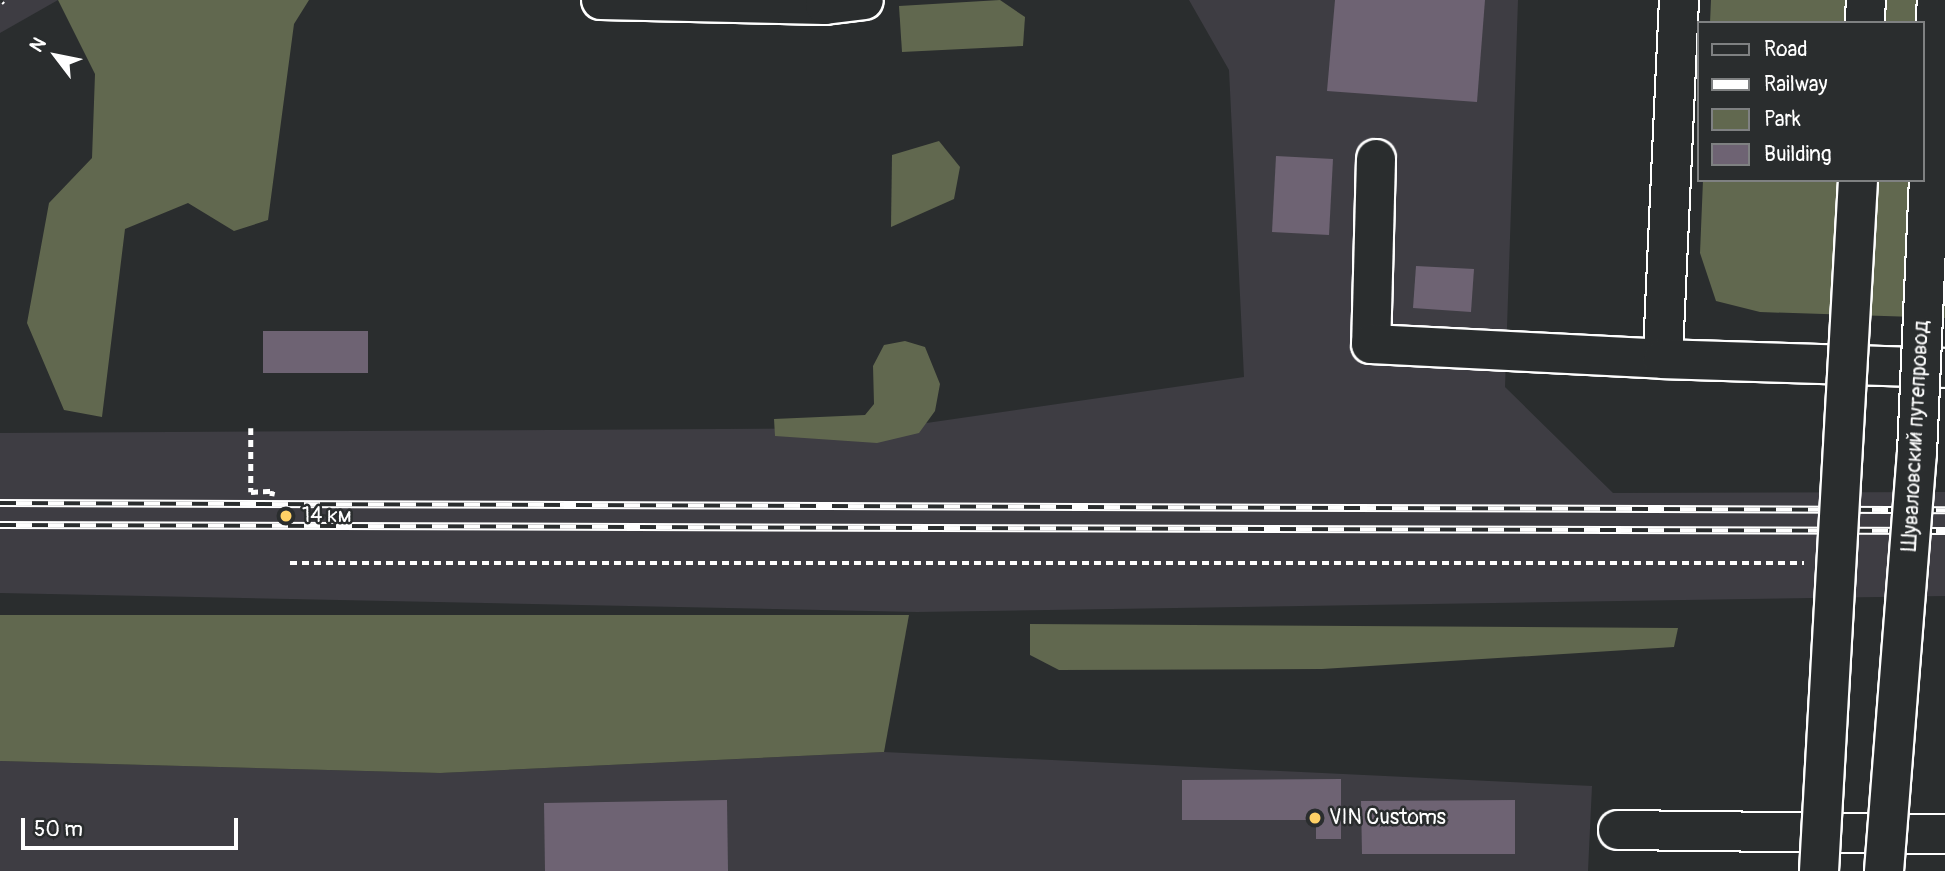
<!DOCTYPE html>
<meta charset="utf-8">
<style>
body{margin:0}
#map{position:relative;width:1945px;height:871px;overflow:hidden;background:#2a2d2e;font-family:Pangolin,sans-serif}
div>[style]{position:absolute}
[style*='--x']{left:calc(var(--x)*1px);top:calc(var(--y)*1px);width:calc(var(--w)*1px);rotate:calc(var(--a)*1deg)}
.built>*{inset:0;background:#3e3d43}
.green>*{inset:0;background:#61684f}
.building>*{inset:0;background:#6e6373}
.path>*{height:4.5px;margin-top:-2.25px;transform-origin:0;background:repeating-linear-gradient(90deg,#fff 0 7px,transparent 0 12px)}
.roads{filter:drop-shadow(2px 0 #fff) drop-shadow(-2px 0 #fff) drop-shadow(0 2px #fff) drop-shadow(0 -2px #fff)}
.minor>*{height:38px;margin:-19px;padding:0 19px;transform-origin:19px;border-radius:19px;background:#2a2d2e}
.major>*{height:38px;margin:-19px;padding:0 19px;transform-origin:19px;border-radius:19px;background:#2a2d2e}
.rail>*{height:8px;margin-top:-4px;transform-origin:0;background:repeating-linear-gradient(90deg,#2a2d2e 0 16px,#fff 0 32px);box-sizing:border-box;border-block:2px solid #fff}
.bridges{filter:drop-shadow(2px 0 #fff) drop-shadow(-2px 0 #fff) drop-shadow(0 2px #fff) drop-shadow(0 -2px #fff)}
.major-bridge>*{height:38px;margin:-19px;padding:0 19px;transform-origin:19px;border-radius:19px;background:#2a2d2e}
.dots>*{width:19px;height:19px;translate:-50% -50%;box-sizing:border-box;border:4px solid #2a2d2e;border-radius:50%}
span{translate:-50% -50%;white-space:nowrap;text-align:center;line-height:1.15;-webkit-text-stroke:5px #2a2d2e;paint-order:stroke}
.street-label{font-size:21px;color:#fff}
.poi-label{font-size:21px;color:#fff}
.left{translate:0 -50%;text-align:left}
.legend{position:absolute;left:1697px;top:21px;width:228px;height:161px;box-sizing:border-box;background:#2a2d2e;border:2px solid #7f8182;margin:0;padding:9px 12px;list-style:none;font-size:21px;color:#fff}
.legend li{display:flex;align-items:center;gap:14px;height:35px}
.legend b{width:35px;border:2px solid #7f8182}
.north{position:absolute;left:21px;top:21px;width:70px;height:70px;-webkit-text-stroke:5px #2a2d2e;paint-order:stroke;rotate:302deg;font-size:19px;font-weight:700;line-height:28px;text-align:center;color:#fff}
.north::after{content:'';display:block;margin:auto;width:24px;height:32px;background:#fff;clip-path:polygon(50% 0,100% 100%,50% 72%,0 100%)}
.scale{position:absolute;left:21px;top:818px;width:217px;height:32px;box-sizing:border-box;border:4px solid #fff;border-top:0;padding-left:9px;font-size:21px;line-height:24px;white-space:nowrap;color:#fff;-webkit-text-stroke:5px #2a2d2e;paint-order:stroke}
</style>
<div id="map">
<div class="built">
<i style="clip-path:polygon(0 0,58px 0,0 33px)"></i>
<i style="clip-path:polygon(1189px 0,1518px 0,1505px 387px,1613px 493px,1945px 492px,1945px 596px,917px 612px,0 593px,0 433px,892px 428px,1244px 377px,1229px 70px)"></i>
<i style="clip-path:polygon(884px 752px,1592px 786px,1588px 871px,0 871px,0 761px,440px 773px)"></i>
</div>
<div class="green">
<i style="clip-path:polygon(58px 0,309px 0,294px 24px,268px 220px,234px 231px,188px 203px,125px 229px,102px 417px,64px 410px,27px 323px,49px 203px,92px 158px,95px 74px)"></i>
<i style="clip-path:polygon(1000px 0,1025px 17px,1023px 46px,902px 52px,899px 6px)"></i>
<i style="clip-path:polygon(1711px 0,1945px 0,1945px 318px,1760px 312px,1716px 301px,1700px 253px,1703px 180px,1922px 180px,1922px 23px,1710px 23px)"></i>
<i style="clip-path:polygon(939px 141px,960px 167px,954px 199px,891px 227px,892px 155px)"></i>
<i style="clip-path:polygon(905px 341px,925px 347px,940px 384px,935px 411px,919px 433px,877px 443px,775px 436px,774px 419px,865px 415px,874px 404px,873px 366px,884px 345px)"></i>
<i style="clip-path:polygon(0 615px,909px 615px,884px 752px,440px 773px,0 761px)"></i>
<i style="clip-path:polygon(1030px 624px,1678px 628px,1674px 647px,1322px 669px,1059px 670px,1030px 655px)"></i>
</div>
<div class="building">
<i style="clip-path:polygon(1335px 0,1485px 0,1477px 102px,1327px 91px)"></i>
<i style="clip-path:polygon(1276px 156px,1333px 159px,1329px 235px,1272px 232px)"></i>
<i style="clip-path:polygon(1416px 266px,1474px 269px,1471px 312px,1413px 308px)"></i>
<i style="clip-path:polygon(263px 331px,368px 331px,368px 373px,263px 373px)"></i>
<i style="clip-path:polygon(1341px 779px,1341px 839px,1316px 839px,1316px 820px,1182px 820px,1182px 780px)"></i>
<i style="clip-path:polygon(727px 800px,728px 871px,545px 871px,544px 803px)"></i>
<i style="clip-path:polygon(1515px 800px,1515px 854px,1362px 854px,1361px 801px)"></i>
</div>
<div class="path">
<i style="--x:251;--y:428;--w:64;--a:90"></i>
<i style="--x:251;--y:492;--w:22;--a:-3"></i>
<i style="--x:273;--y:491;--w:5;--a:101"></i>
<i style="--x:290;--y:563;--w:1514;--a:0"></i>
</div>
<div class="roads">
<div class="minor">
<i style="--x:601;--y:0;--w:224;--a:1.3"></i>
<i style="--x:825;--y:5;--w:39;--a:-7"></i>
<i style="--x:1376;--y:159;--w:185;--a:91.5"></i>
<i style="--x:1371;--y:344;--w:292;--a:2.9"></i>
<i style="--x:1618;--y:830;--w:327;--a:0.7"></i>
</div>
<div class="major">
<i style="--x:1679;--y:0;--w:359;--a:92.6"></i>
<i style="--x:1663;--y:359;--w:282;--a:1.8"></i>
<i style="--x:1865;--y:23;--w:23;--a:-88"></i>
</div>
</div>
<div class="rail">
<i style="--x:0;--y:2;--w:3;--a:-45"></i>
<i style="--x:0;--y:503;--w:1945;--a:0.21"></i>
<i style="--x:0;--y:525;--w:1945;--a:0.18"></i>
</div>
<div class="bridges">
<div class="major-bridge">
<i style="--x:1819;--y:871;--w:692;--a:-86.77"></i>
<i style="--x:1884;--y:871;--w:419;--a:-85.5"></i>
<i style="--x:1917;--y:453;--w:453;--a:-87.5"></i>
</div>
</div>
<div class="dots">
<i style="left:286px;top:516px;background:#ffd166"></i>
<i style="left:1315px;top:818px;background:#ffd166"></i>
</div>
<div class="street-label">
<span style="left:1916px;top:436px;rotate:-87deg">Шуваловский путепровод</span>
</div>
<div class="poi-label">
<span class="left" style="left:302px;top:516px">14 км</span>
<span class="left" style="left:1329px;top:818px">VIN Customs</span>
</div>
<ul class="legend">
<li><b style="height:9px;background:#2a2d2e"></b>Road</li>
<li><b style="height:9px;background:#fff"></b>Railway</li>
<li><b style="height:19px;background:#61684f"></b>Park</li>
<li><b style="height:19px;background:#6e6373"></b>Building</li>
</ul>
<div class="north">N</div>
<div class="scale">50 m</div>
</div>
